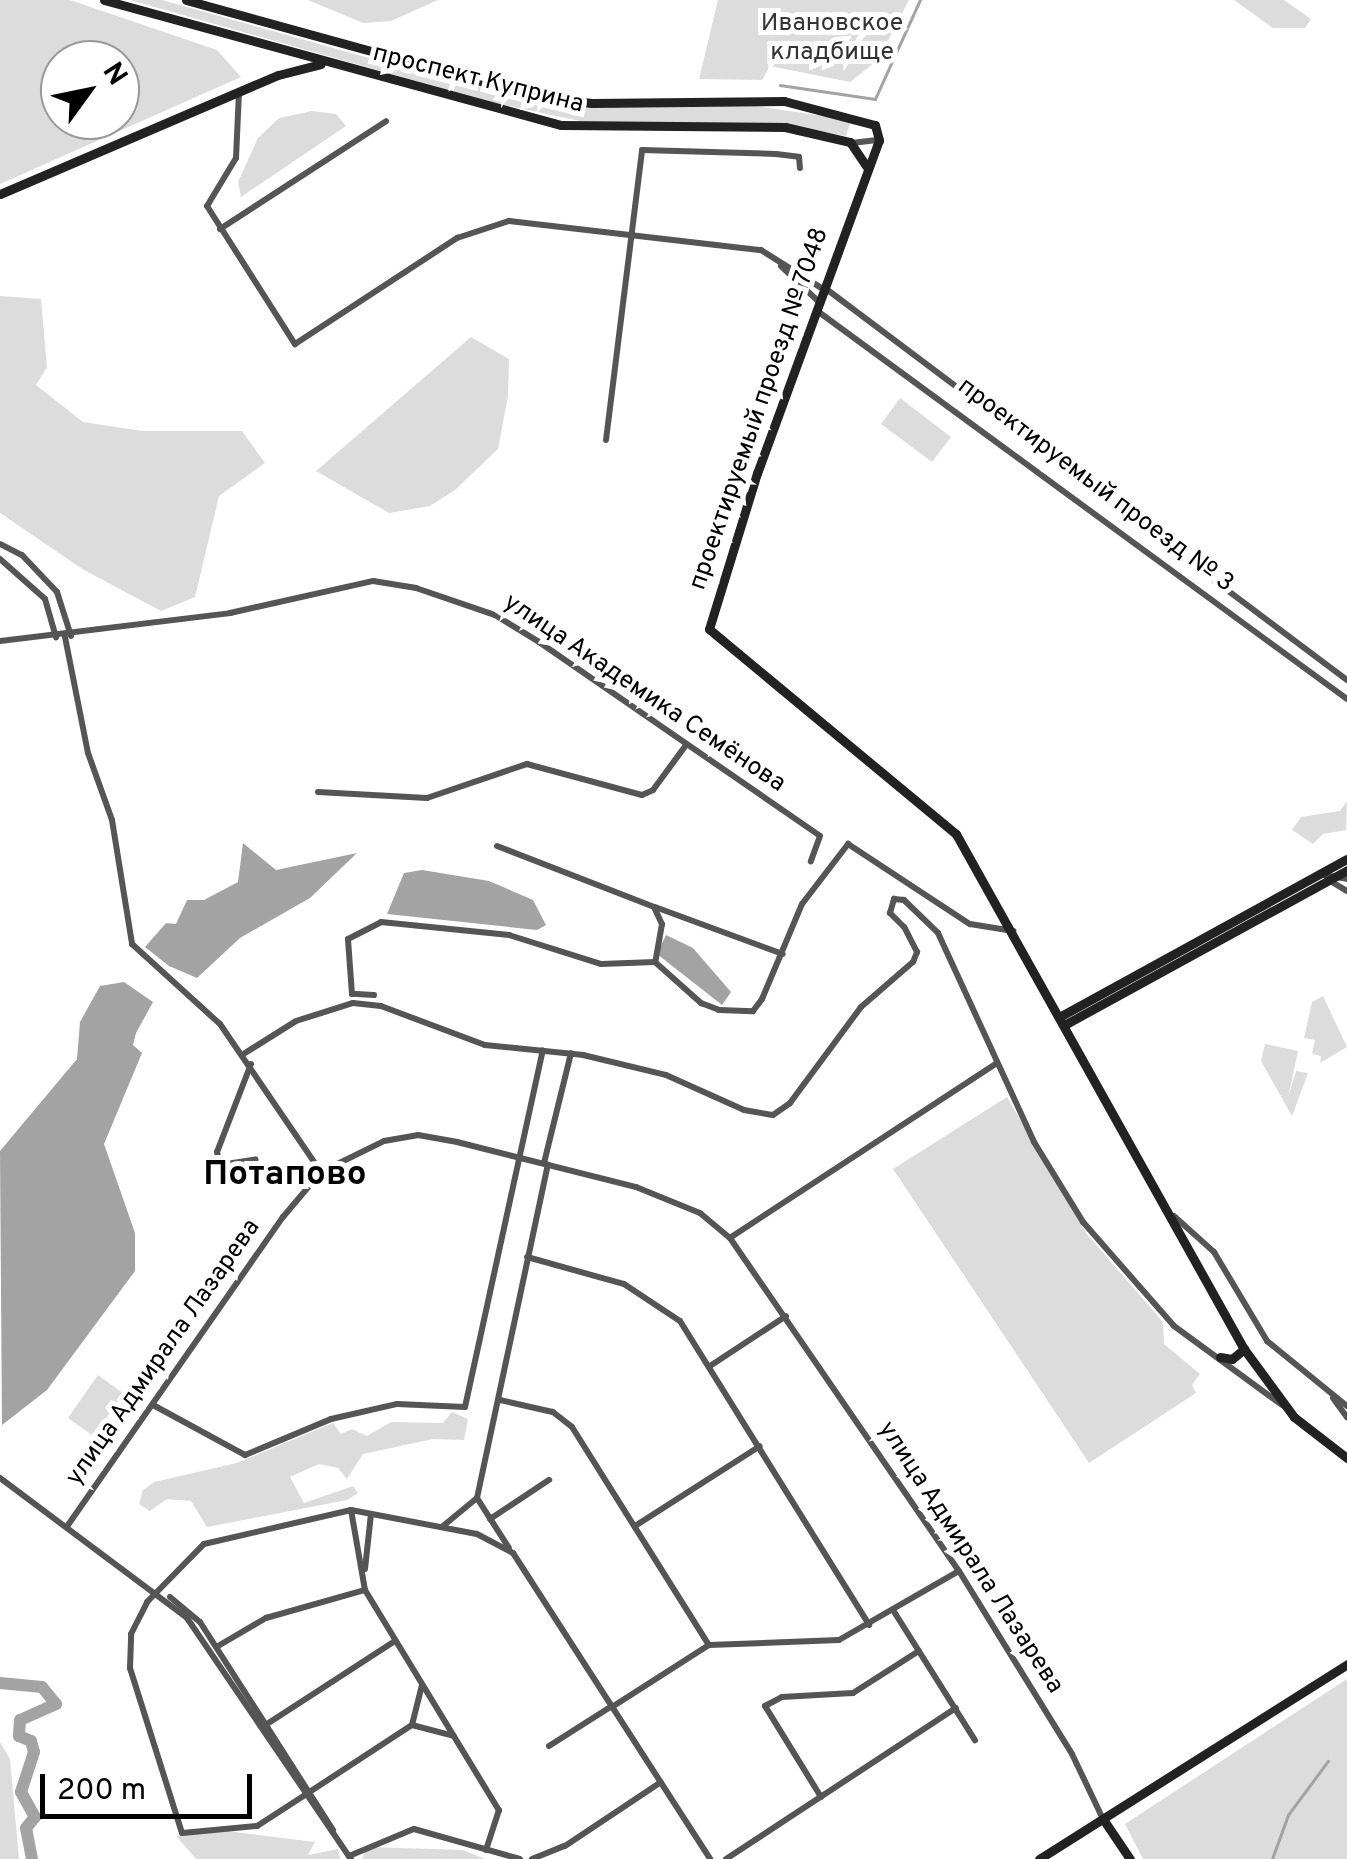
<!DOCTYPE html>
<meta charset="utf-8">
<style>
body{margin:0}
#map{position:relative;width:1347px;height:1859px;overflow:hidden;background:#fff;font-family:Overpass,sans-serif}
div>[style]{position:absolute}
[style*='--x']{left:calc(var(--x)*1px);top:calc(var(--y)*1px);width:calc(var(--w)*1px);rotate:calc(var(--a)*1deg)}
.green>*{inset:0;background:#dcdcdc}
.water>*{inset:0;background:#a3a3a3}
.stream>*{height:2.5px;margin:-1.25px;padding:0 1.25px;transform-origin:1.25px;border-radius:1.25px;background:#a3a3a3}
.river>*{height:12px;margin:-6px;padding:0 6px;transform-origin:6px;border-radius:6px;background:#a3a3a3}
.street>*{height:6px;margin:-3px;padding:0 3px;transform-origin:3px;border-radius:3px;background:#555}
.secondary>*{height:9px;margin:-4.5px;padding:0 4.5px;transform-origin:4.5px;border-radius:4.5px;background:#222}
span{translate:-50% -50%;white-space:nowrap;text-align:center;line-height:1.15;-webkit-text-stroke:10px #fff;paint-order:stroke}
.park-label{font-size:25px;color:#333}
.street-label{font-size:25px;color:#000}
.district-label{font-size:35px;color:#000;font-weight:700}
.north{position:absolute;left:40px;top:40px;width:100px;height:100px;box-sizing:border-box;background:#fff;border:2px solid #999;border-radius:50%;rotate:57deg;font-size:28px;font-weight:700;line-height:40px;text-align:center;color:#000}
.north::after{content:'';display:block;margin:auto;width:35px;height:45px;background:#000;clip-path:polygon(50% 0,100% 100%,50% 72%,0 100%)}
.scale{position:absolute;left:40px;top:1774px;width:212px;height:45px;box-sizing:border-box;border:5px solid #000;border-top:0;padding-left:12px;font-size:30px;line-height:35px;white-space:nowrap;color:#000;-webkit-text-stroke:8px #fff;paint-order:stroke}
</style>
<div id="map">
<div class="green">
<i style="clip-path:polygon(evenodd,0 0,70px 0,217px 50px,241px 77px,0 184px,0 0,60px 60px,120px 60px,120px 120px,60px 120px,60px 60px)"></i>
<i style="clip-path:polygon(130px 0,162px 0,451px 81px,448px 90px)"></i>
<i style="clip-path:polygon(308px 0,438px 0,391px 21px,363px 23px)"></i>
<i style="clip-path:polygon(718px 0,909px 0,878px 60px,850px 82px,770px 66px,762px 80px,699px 79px)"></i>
<i style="clip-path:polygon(1234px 0,1284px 0,1311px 19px,1305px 28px,1273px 28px)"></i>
<i style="clip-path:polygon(456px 81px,560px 106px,742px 104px,851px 120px,846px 136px,784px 124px,594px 124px,453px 94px)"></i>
<i style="clip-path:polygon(312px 111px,336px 114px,346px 126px,241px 197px,238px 182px,258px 138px,279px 118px)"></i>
<i style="clip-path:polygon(0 296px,41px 299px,47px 367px,36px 385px,83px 422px,142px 431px,242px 431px,265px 463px,219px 496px,195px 597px,161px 611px,84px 570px,0 513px)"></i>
<i style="clip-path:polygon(471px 337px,509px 359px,508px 396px,498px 449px,455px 490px,430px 506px,389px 513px,316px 471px)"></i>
<i style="clip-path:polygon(900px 398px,951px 437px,932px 462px,881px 424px)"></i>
<i style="clip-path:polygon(1347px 801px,1346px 830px,1323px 834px,1313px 844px,1292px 830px,1301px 817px,1340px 811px)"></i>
<i style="clip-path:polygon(1323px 996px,1347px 1047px,1320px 1063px,1321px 1056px,1312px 1054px,1315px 1040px,1304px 1038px,1312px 1002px)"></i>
<i style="clip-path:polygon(1265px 1044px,1298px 1051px,1288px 1098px,1296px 1071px,1308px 1073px,1292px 1116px,1261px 1061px)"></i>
<i style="clip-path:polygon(1007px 1097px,1086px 1233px,1163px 1322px,1164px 1344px,1200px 1374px,1192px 1385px,1196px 1393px,1089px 1463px,893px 1169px)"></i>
<i style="clip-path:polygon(98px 1375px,124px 1394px,93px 1436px,68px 1418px)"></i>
<i style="clip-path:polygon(452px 1412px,468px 1419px,464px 1440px,433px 1439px,363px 1454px,347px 1479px,338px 1468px,319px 1464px,290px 1477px,304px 1503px,353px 1486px,358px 1493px,347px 1500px,207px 1527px,191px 1501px,167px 1499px,150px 1511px,139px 1504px,143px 1490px,154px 1482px,237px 1463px,333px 1423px,341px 1434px,352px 1429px,367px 1436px,391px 1422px,443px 1423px)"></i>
<i style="clip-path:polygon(1347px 1679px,1347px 1859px,1143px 1859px,1125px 1824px)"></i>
<i style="clip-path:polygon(0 1742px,10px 1759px,19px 1859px,0 1859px)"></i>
<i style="clip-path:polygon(227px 1831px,315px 1842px,308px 1855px,338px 1849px,340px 1859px,196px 1859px,176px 1836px)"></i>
<i style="clip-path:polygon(367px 1847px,463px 1850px,485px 1859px,362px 1859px)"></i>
</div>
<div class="water">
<i style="clip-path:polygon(243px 843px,276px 870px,357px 853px,310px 898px,240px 938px,197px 978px,169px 966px,145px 947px,166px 923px,176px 924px,187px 900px,204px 900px,238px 882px)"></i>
<i style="clip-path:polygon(422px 870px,489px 881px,533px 900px,546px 925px,537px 930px,387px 914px,404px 873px)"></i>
<i style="clip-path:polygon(666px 935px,693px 948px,731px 992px,722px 1005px,657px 954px)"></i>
<i style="clip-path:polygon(124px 982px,153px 1002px,136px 1033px,133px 1045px,142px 1053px,104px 1144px,135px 1233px,135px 1271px,47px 1390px,2px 1425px,0 1151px,77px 1059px,80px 1022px,100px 986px)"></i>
</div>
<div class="stream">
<i style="--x:780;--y:85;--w:96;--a:8.4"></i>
<i style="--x:875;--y:99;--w:109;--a:-65.6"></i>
<i style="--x:1272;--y:1859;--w:47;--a:-70"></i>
<i style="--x:1288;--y:1815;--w:67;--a:-53.5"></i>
</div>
<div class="river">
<i style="--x:0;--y:1683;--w:42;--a:5.4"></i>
<i style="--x:42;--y:1687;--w:22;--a:51"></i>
<i style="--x:56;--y:1704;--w:39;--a:156"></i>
<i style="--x:20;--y:1720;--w:16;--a:94"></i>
<i style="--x:19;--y:1736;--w:13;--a:23"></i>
<i style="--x:31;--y:1741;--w:11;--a:75"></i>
<i style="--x:34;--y:1752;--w:42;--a:108"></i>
<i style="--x:21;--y:1792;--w:29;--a:61"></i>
<i style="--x:35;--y:1817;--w:14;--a:129"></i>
<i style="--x:26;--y:1828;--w:32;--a:79"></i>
</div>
<div class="street">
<i style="--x:239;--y:92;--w:66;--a:92.6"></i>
<i style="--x:236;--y:158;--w:56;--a:121.1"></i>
<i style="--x:207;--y:206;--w:164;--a:57.5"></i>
<i style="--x:295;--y:344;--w:194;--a:-33.2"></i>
<i style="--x:457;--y:238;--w:55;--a:-18.1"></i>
<i style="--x:509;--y:221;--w:254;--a:6.6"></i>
<i style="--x:761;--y:250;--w:73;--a:32.2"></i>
<i style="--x:852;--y:143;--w:25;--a:-7"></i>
<i style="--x:220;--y:229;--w:198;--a:-33"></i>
<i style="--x:781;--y:266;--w:52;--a:43.5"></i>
<i style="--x:825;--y:288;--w:653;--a:36.91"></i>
<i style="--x:816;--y:310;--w:658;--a:36.23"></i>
<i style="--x:606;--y:440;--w:292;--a:-82.9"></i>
<i style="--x:642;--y:150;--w:134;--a:1.7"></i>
<i style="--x:776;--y:154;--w:23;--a:7"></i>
<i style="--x:799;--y:157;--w:11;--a:85"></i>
<i style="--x:0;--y:544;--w:25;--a:27"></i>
<i style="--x:22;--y:555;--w:51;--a:46.6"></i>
<i style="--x:57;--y:592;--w:46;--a:72.3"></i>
<i style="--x:0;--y:559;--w:60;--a:41.6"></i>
<i style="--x:45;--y:599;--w:40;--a:74"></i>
<i style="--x:65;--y:637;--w:118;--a:78.8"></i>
<i style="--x:88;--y:753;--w:71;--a:70.3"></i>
<i style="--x:112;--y:820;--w:126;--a:80.8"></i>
<i style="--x:132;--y:944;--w:119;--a:42.3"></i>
<i style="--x:220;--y:1024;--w:179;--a:55.7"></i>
<i style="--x:0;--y:641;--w:232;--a:-6.9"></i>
<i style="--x:230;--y:613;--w:147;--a:-12.6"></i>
<i style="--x:373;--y:581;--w:44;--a:9.2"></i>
<i style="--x:416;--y:588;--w:83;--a:18.9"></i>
<i style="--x:495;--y:615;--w:52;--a:31.5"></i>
<i style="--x:539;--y:642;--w:341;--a:34.6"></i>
<i style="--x:820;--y:836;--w:27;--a:110"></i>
<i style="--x:318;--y:792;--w:109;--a:3.2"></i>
<i style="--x:427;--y:798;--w:106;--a:-18.8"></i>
<i style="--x:527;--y:764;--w:119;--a:15.1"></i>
<i style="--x:642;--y:795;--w:12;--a:-24"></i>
<i style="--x:653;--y:790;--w:56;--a:-53.7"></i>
<i style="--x:497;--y:846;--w:168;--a:21.2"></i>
<i style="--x:654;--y:907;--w:19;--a:65"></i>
<i style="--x:662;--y:924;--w:39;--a:100"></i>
<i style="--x:655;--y:962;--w:62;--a:41.7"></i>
<i style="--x:701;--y:1003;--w:19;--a:21"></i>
<i style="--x:719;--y:1010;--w:34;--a:2"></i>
<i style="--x:753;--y:1011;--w:15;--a:-53"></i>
<i style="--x:762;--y:999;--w:103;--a:-67.2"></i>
<i style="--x:802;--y:904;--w:76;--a:-52.5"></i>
<i style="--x:848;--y:844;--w:146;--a:33.3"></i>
<i style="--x:970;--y:924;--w:44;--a:9.2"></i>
<i style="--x:1319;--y:874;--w:28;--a:10"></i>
<i style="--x:1327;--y:879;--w:23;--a:31"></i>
<i style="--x:655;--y:907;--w:136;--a:20.2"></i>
<i style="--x:374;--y:995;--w:22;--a:-177"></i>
<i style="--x:352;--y:994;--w:55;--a:-94.2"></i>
<i style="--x:348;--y:939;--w:37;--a:-27"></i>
<i style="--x:381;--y:922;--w:129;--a:5.8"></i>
<i style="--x:509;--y:935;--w:96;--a:17.5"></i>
<i style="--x:601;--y:964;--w:54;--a:-2.1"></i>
<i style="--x:245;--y:1053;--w:60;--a:-32.1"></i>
<i style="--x:296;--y:1021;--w:60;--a:-17.5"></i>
<i style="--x:353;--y:1003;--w:28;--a:6"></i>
<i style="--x:381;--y:1006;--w:111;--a:20.6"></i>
<i style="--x:485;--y:1045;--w:99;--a:5.8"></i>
<i style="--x:583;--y:1055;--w:85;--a:13.5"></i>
<i style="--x:666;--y:1075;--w:85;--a:24.2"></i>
<i style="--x:744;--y:1110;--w:29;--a:10"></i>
<i style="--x:773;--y:1115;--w:21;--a:-35"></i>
<i style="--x:790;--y:1103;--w:119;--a:-53.5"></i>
<i style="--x:861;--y:1007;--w:69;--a:-40.9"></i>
<i style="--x:913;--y:962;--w:11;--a:-68"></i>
<i style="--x:917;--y:952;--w:28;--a:-117"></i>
<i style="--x:904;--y:927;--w:20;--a:-135"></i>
<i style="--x:890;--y:913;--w:15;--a:-74"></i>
<i style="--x:894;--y:899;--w:10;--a:6"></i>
<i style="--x:904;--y:900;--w:47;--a:44.1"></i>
<i style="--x:938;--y:933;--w:230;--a:65.3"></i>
<i style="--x:1034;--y:1142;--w:94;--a:58.5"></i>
<i style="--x:1083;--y:1222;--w:138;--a:48.8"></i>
<i style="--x:1174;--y:1326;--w:134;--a:36.2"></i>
<i style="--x:997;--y:1063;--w:319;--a:146.8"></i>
<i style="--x:730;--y:1238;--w:404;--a:55.5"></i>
<i style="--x:959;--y:1571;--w:215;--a:58.3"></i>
<i style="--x:1072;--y:1754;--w:72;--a:64.5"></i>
<i style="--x:251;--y:1064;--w:94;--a:111.1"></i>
<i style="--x:217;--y:1152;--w:13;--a:77"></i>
<i style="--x:220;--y:1165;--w:36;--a:-9"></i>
<i style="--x:544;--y:1163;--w:113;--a:-76.2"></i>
<i style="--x:1174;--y:1216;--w:54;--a:42"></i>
<i style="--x:1214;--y:1252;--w:104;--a:59.2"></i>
<i style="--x:1267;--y:1341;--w:103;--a:39.1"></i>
<i style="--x:527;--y:1257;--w:101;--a:15.6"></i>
<i style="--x:624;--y:1284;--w:67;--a:33.5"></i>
<i style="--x:680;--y:1321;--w:358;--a:58.1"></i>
<i style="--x:710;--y:1366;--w:91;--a:-33.3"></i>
<i style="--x:1333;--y:1398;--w:24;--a:54"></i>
<i style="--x:500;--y:1400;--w:54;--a:12.8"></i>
<i style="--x:553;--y:1412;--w:24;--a:38"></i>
<i style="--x:572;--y:1427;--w:257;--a:57.9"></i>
<i style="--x:153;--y:1405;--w:105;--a:28.5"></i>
<i style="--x:245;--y:1455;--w:93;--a:-22.7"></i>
<i style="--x:331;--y:1419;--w:68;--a:-12.8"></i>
<i style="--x:397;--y:1404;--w:68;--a:2.5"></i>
<i style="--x:465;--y:1407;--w:365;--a:-77.7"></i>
<i style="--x:0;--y:1478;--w:234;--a:36.8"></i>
<i style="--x:187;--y:1618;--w:292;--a:55.8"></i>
<i style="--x:477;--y:1498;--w:59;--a:57.4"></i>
<i style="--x:351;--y:1510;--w:81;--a:80.1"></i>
<i style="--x:365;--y:1590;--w:258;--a:58.7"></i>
<i style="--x:499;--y:1810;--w:42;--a:108"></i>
<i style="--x:490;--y:1519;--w:71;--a:-33.5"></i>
<i style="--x:68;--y:1525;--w:376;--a:-55.1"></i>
<i style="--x:283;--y:1217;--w:59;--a:-49.8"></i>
<i style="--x:321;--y:1172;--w:70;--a:-26.2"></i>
<i style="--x:384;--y:1141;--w:35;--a:-10"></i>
<i style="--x:418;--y:1135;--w:40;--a:10"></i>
<i style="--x:457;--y:1142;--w:185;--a:14.1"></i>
<i style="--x:636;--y:1187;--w:69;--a:22.1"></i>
<i style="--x:700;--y:1213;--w:39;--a:40"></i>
<i style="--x:443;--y:1526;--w:44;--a:-39.5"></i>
<i style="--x:477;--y:1498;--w:341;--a:-78"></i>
<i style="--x:635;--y:1526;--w:148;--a:-32.6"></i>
<i style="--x:365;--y:1569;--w:55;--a:-83.8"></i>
<i style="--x:170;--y:1597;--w:39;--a:40"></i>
<i style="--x:200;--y:1622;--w:247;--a:57.4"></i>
<i style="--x:893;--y:1610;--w:154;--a:57.8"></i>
<i style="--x:218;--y:1646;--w:56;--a:-30.3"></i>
<i style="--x:266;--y:1618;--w:103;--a:-15.8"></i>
<i style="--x:612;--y:1707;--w:115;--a:-32.6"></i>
<i style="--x:709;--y:1645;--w:130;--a:-2.2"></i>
<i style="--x:839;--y:1640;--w:138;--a:-29.9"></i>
<i style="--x:267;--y:1724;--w:153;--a:-33"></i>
<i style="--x:412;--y:1725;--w:43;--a:14.7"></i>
<i style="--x:549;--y:1746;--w:75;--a:-32.4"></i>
<i style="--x:311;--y:1791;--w:121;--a:-33.2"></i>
<i style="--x:412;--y:1725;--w:41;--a:-76"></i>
<i style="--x:305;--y:1795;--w:57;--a:147.1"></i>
<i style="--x:257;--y:1826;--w:75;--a:174.7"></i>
<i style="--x:182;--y:1833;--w:173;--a:-107.5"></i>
<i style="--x:130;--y:1668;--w:34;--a:-88"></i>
<i style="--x:131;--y:1634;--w:36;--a:-63"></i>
<i style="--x:147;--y:1602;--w:81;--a:-45.5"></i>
<i style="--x:204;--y:1544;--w:151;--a:-13"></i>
<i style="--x:351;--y:1510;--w:128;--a:10.8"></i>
<i style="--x:477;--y:1534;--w:41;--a:27.8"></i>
<i style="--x:513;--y:1553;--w:364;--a:57.2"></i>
<i style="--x:821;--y:1797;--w:107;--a:-121.6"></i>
<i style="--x:765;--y:1706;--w:19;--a:-28"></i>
<i style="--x:782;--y:1697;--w:71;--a:-3.2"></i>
<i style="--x:853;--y:1693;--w:78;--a:-32.5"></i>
<i style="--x:349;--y:1856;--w:70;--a:-22.6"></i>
<i style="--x:414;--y:1829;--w:110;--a:15.8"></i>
<i style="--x:532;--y:1859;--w:35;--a:-22"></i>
<i style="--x:565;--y:1846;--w:115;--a:-33.7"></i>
<i style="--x:726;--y:1859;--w:275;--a:-33.3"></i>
</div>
<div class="secondary">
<i style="--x:104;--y:0;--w:474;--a:15.3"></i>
<i style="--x:561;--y:125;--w:224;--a:0.5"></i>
<i style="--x:785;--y:127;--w:67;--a:13"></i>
<i style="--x:850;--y:142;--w:29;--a:56"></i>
<i style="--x:186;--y:0;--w:365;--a:15.4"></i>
<i style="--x:538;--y:97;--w:54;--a:6.3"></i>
<i style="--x:592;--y:103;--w:192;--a:-0.6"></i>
<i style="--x:784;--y:101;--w:94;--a:14.8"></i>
<i style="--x:875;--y:125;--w:16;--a:75"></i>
<i style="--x:879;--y:140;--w:355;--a:110.1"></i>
<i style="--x:757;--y:473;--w:163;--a:107.1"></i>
<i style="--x:709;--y:629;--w:321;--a:39.7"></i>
<i style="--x:956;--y:834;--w:590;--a:60.79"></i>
<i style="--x:1244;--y:1349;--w:84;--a:53.7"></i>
<i style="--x:1294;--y:1417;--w:67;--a:37.7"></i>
<i style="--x:0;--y:194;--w:302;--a:-23.2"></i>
<i style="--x:278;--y:75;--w:44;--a:-14.3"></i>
<i style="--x:1061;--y:1016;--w:326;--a:-28.8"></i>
<i style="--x:1066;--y:1024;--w:320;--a:-28.7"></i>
<i style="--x:1220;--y:1357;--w:12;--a:9"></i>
<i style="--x:1232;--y:1359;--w:16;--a:-40"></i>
<i style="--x:1103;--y:1819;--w:48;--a:56"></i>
<i style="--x:1039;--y:1859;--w:365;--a:-32.3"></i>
</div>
<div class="park-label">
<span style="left:832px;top:39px">Ивановское<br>кладбище</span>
</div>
<div class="street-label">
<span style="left:478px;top:80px;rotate:14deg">проспект Куприна</span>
<span style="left:760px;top:409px;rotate:-71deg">проектируемый проезд № 7048</span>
<span style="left:1095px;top:486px;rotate:37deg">проектируемый проезд № 3</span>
<span style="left:644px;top:694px;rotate:34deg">улица Академика Семёнова</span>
<span style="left:164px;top:1353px;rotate:-55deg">улица Адмирала Лазарева</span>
<span style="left:970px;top:1558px;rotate:57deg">улица Адмирала Лазарева</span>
</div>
<div class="district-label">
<span style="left:285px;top:1175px">Потапово</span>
</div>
<div class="north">N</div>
<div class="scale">200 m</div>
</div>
